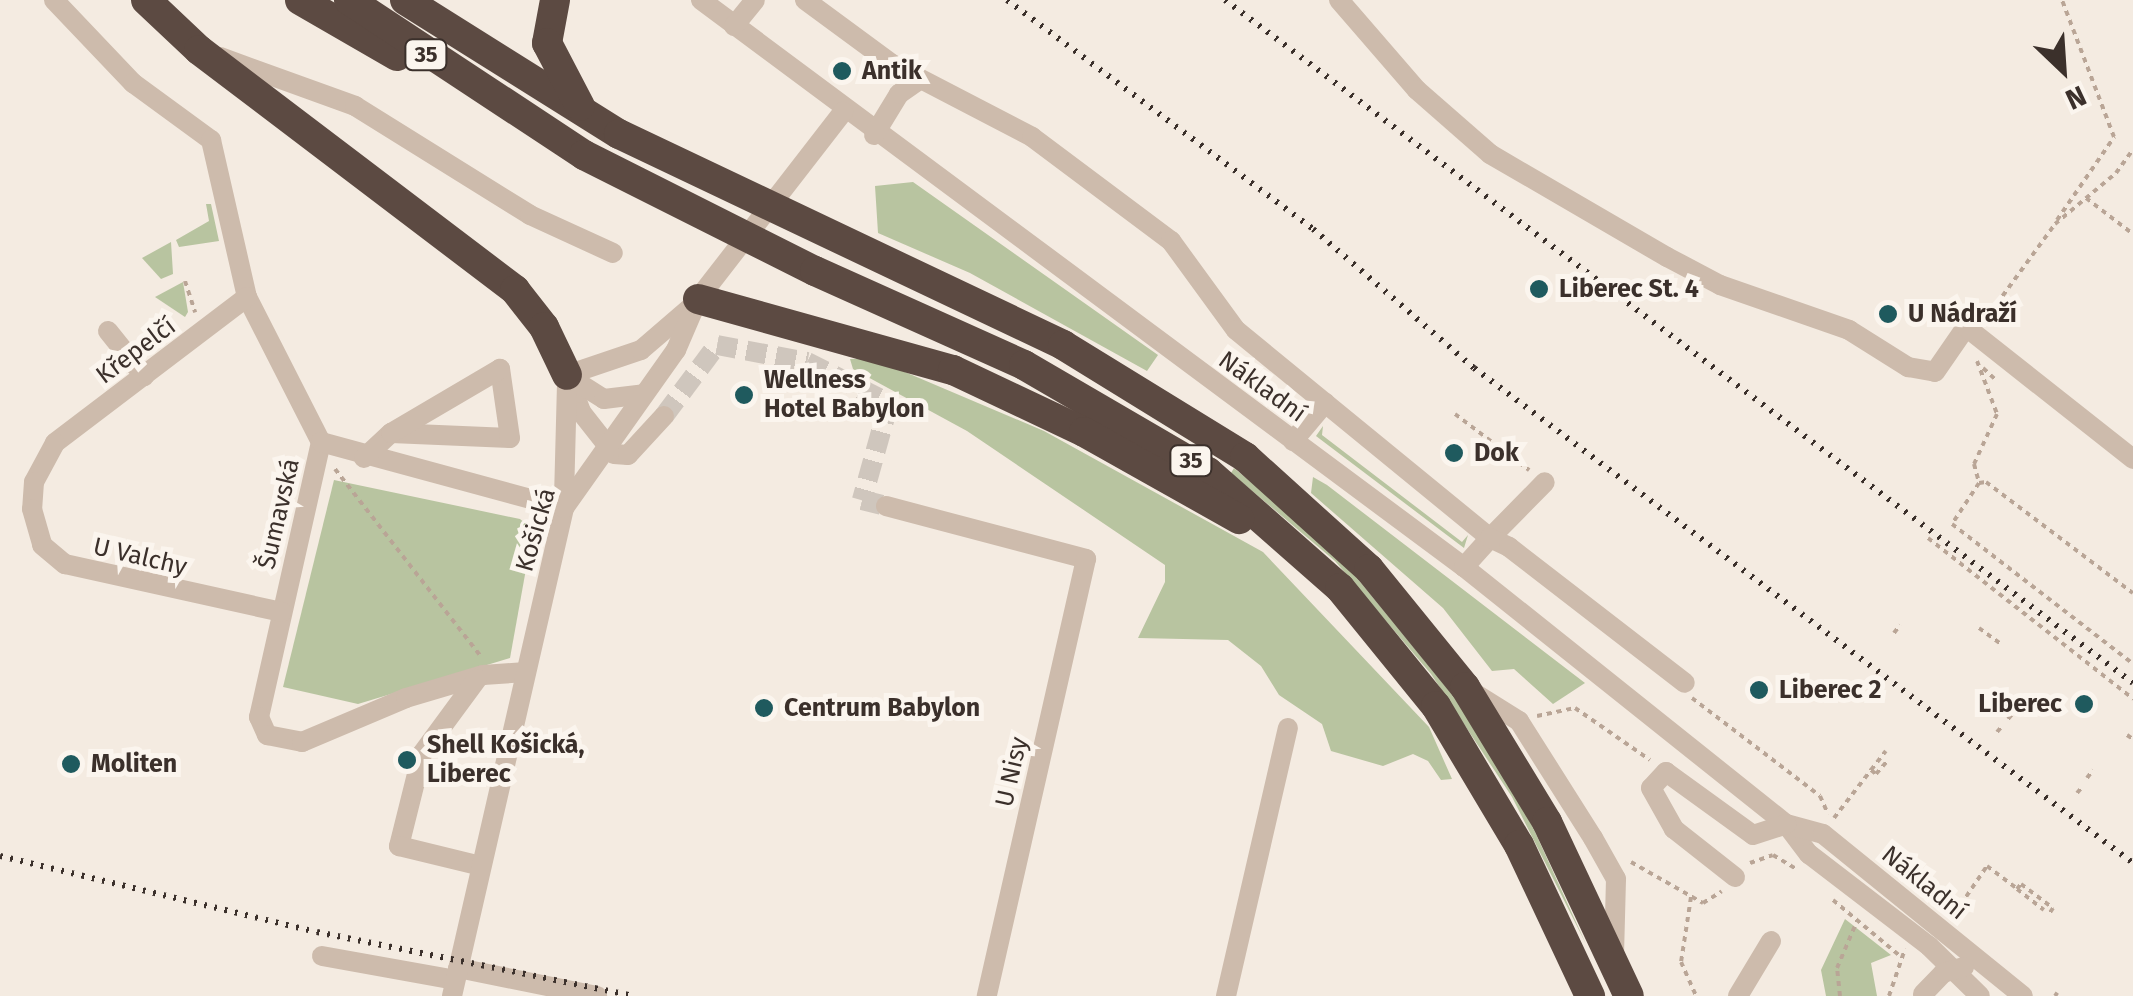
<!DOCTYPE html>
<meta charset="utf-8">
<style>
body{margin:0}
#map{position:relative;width:2133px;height:996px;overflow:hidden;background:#f4ebe1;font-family:"Fira Sans",sans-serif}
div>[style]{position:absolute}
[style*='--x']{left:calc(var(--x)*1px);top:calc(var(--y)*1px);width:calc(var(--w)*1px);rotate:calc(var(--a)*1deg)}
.green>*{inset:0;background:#b8c4a0}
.minor-tunnel>*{height:20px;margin-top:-10px;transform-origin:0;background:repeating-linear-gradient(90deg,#cfc6bd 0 20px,transparent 0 30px)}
.path>*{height:4px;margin-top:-2px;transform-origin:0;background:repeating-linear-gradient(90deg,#b9a596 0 5px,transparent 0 10px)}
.minor>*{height:20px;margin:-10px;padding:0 10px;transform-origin:10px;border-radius:10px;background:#cdbbac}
.highway>*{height:30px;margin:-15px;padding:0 15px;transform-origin:15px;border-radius:15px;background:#5c4a42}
.rail>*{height:6px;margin-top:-3px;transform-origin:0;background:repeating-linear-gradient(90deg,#3b302b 0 2.5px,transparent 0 10.5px)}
.dots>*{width:28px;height:28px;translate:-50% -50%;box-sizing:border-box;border:5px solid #fbf5ee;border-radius:50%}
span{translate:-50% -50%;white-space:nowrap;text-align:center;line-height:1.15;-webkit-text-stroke:10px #fbf5ee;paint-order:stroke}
.shield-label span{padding:2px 8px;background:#fbf5ee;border:2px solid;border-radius:8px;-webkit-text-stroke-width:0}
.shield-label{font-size:22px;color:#3b302b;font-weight:700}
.poi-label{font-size:25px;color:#3b302b;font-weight:700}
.left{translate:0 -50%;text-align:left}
.right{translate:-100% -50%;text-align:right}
.street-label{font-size:25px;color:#3b302b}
.north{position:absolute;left:2013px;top:20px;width:100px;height:100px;-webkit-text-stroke:8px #fbf5ee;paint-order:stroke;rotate:155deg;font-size:28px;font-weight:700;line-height:40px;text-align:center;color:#3b302b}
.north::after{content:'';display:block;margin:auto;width:35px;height:45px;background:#3b302b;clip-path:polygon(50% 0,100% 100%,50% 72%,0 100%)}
</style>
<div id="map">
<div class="green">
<i style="clip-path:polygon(913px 182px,1158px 355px,1147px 371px,970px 273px,878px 233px,875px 186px)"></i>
<i style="clip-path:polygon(206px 204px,211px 204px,219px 241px,179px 247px,176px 240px,209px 221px)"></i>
<i style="clip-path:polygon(171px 242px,173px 274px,161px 279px,142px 258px)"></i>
<i style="clip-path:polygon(183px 282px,188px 312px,185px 317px,155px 297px)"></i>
<i style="clip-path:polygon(872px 358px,1044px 431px,1263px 552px,1429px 727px,1452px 779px,1441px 780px,1428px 761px,1413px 754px,1383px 766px,1331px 751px,1322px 724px,1279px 695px,1261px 666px,1228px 640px,1138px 638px,1165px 582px,1165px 565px,967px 431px,853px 369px,850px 359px)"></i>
<i style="clip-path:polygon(1323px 426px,1322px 435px,1462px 542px,1468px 535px,1464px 548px,1316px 436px)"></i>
<i style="clip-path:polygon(1234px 468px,1339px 556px,1455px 698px,1530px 821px,1586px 944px,1512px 797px,1431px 674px,1335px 561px,1231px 473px)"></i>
<i style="clip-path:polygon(1313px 477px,1327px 485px,1585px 683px,1553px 704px,1514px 669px,1492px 671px,1443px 608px,1311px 493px)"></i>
<i style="clip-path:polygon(334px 480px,520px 519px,533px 530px,510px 658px,358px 704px,283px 687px)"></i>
<i style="clip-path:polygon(1845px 919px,1891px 955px,1871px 963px,1877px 996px,1826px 996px,1821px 970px)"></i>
</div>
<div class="minor-tunnel">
<i style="--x:664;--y:416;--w:89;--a:-53.3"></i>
<i style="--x:717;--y:345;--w:92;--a:10.7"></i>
<i style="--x:807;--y:362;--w:92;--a:26.6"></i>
<i style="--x:889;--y:403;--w:101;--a:105.6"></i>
<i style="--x:862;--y:500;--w:25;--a:14"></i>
</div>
<div class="path">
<i style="--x:2086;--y:198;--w:59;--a:37.5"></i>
<i style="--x:2057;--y:220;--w:101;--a:-55.5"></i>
<i style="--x:2114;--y:137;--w:147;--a:-110.8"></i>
<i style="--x:185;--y:281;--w:33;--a:72"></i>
<i style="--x:1985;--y:320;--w:119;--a:-53.9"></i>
<i style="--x:2055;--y:224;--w:80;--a:-39.9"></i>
<i style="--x:2116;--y:173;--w:29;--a:-54"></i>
<i style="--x:1977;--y:361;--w:57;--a:69.3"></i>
<i style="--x:1997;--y:414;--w:55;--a:114.7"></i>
<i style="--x:1974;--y:464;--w:20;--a:75"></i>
<i style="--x:1979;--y:483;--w:49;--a:123.4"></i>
<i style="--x:1952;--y:524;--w:229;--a:37.7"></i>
<i style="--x:1983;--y:368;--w:16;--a:43"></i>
<i style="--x:1455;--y:414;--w:93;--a:37.1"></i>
<i style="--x:335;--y:469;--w:236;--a:52.1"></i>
<i style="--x:1979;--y:483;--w:7;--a:-8"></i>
<i style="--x:1986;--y:482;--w:184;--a:37.1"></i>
<i style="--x:1928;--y:538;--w:261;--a:38.1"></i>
<i style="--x:1979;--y:628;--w:29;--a:36"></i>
<i style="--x:1894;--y:633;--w:10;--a:-53"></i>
<i style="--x:1692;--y:698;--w:161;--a:37.4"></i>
<i style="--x:1820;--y:796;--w:20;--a:66"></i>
<i style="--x:1537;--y:716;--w:39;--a:-12"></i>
<i style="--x:1575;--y:708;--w:91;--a:34.7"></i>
<i style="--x:2008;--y:719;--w:11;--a:-49"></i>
<i style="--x:1997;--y:732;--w:9;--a:-49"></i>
<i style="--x:2127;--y:735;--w:7;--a:34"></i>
<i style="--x:1871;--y:770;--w:24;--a:-52"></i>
<i style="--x:2087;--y:778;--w:10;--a:-53"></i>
<i style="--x:2077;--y:793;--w:9;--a:-49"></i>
<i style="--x:1834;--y:818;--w:61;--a:-52.4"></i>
<i style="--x:1871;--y:770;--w:6;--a:39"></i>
<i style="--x:1876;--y:774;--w:18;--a:-49"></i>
<i style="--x:1631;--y:862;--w:83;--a:29.7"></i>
<i style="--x:1703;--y:903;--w:22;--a:-32"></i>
<i style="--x:1750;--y:863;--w:24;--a:-19"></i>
<i style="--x:1773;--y:855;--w:26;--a:31"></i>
<i style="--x:2017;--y:889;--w:34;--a:38"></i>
<i style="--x:1691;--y:897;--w:66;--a:98.7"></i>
<i style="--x:1681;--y:962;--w:37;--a:66"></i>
<i style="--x:1938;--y:899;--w:22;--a:39"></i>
<i style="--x:1955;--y:913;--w:57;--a:-55.8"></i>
<i style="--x:1987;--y:866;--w:38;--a:37"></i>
<i style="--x:2017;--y:889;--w:6;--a:-51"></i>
<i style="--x:2021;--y:884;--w:40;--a:37"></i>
<i style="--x:2053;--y:908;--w:7;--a:124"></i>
<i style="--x:1833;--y:900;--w:87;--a:39.9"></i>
<i style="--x:1840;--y:996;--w:28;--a:-96"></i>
<i style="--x:1837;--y:968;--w:51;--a:-66.9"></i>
<i style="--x:1889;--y:996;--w:50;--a:-71.2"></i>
<i style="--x:2055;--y:996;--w:4;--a:-56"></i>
</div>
<div class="minor">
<i style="--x:54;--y:0;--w:115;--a:46.4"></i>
<i style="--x:133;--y:83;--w:97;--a:36.2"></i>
<i style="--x:211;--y:140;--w:161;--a:77.1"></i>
<i style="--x:247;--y:297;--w:163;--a:63"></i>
<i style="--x:321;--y:442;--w:282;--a:102.7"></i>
<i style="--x:259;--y:717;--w:20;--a:66"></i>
<i style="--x:267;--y:735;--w:36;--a:11"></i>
<i style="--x:302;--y:742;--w:113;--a:-22.9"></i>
<i style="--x:406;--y:698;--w:80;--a:-16.6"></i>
<i style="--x:483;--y:675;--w:43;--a:-4"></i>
<i style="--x:701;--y:0;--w:951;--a:36.62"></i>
<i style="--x:1464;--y:567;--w:412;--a:38.6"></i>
<i style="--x:1786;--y:824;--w:38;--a:53"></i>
<i style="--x:1809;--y:854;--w:151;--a:37.5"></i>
<i style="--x:1929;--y:946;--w:71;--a:44.4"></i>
<i style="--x:805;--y:0;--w:108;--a:36.3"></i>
<i style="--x:892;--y:64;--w:158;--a:27.5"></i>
<i style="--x:1032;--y:137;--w:174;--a:36.8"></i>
<i style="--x:1171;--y:241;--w:110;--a:53.9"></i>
<i style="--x:1236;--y:330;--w:328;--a:39.3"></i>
<i style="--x:1490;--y:538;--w:78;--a:-45.5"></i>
<i style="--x:1339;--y:0;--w:119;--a:49.1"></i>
<i style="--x:1417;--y:90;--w:97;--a:41.2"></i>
<i style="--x:1490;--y:154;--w:205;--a:30.2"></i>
<i style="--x:1667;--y:257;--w:60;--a:27.8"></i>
<i style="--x:1720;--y:285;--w:137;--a:19.2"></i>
<i style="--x:1849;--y:330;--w:70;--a:32.1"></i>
<i style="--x:1908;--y:367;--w:27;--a:10"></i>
<i style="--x:1935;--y:372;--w:55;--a:-55.4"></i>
<i style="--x:1966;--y:327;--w:213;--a:38.3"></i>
<i style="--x:734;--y:26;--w:33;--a:-51"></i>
<i style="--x:220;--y:57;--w:144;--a:19.9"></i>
<i style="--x:355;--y:106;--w:206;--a:31.9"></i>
<i style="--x:530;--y:215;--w:91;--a:24.6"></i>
<i style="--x:874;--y:135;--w:48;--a:-58.6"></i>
<i style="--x:899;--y:94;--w:24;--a:-35"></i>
<i style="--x:247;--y:297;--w:241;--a:142.8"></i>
<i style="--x:55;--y:443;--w:44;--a:118.3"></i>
<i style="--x:34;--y:482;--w:27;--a:94"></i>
<i style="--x:32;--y:509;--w:37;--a:74"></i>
<i style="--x:42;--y:545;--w:30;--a:40"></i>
<i style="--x:65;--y:564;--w:222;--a:12.5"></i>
<i style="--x:108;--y:331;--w:58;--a:51.3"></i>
<i style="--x:567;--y:375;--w:40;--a:69"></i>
<i style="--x:581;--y:412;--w:53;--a:51.8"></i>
<i style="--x:614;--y:454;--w:14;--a:4"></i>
<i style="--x:628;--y:455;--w:53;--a:-47.3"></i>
<i style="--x:567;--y:375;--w:78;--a:-18.7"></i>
<i style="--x:641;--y:350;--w:65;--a:-40.6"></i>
<i style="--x:569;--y:377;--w:41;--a:32.2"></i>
<i style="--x:604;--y:399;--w:38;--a:-7"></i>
<i style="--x:1293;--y:441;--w:50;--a:-49.9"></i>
<i style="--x:321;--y:442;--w:252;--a:15.2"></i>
<i style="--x:364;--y:458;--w:37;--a:-43"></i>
<i style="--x:391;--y:433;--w:119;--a:2.4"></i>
<i style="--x:510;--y:438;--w:70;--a:-98.2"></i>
<i style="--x:500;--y:369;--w:126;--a:149.6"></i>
<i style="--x:564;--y:498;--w:111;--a:-88.5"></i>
<i style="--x:886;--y:506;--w:207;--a:14.8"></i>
<i style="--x:1086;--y:559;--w:448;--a:102.8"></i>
<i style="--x:1464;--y:567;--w:39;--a:-48"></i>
<i style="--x:1490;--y:538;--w:21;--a:25"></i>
<i style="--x:1509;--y:547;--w:222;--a:37.7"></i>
<i style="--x:477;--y:679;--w:93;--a:126.3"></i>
<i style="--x:422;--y:754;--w:95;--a:104"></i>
<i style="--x:399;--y:846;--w:84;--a:13.7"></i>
<i style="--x:1471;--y:691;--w:57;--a:32"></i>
<i style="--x:1519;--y:721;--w:138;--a:57.7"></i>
<i style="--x:1593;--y:838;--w:47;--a:60.7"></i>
<i style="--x:1616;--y:879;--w:79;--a:91.5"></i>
<i style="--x:1786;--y:824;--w:38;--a:15"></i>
<i style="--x:1823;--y:834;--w:257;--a:39"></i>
<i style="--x:1735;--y:877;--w:78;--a:-141.8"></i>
<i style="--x:1674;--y:829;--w:47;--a:-119.3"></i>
<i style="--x:1651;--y:788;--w:22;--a:-47"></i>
<i style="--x:1666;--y:772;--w:107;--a:35.9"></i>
<i style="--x:1753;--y:835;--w:35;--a:-18"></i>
<i style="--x:322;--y:956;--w:135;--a:10.2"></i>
<i style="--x:458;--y:968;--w:142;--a:11.4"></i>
<i style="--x:1923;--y:994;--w:29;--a:-46"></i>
<i style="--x:1943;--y:973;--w:22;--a:-16"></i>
<i style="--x:452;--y:996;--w:501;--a:-77.07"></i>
<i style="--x:564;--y:508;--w:194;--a:-54.7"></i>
<i style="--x:676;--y:350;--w:56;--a:-66.7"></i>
<i style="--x:698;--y:299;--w:237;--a:-52.2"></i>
<i style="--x:1226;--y:996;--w:275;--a:-77"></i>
<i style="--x:1738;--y:996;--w:64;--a:-59"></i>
</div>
<div class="highway">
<i style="--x:146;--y:0;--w:73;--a:43.3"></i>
<i style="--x:199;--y:50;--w:397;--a:37.2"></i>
<i style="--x:515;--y:290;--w:47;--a:51.9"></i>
<i style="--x:544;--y:327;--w:53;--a:64.4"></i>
<i style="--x:300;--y:0;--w:112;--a:30"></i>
<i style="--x:349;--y:0;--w:282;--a:33.4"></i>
<i style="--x:584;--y:155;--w:258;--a:26.7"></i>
<i style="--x:815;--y:271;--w:229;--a:24.2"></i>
<i style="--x:1024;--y:365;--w:213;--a:30.2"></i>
<i style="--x:1208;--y:472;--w:176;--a:41.3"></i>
<i style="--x:1340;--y:588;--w:152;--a:50.9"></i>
<i style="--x:1436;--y:706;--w:162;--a:59.2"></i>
<i style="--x:1519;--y:845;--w:167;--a:64.8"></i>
<i style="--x:405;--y:0;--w:252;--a:32.1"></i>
<i style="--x:619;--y:134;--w:492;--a:25.4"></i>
<i style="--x:1063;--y:345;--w:214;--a:31.6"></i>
<i style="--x:1245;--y:457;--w:167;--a:42.1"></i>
<i style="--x:1369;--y:569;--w:152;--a:50.9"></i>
<i style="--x:1465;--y:687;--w:158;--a:58.7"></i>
<i style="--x:1547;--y:822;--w:192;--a:64.8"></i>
<i style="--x:555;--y:0;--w:44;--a:100.5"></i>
<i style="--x:547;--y:43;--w:71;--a:62.4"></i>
<i style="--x:698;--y:299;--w:265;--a:15.6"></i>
<i style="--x:953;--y:370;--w:145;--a:25.3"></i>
<i style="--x:1084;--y:432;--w:178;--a:29.3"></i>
</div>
<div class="rail">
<i style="--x:1007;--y:0;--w:382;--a:36.8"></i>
<i style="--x:1313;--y:229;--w:213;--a:40.8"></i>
<i style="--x:1474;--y:368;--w:824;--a:36.91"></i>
<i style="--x:1225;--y:0;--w:1136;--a:36.95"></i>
<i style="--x:0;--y:856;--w:326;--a:13.5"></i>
<i style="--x:317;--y:932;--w:323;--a:11.4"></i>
</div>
<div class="dots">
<i style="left:842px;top:71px;background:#1f5a5e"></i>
<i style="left:1539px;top:289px;background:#1f5a5e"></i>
<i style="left:1888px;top:314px;background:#1f5a5e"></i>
<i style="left:744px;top:395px;background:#1f5a5e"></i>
<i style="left:1454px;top:453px;background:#1f5a5e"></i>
<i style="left:1759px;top:690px;background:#1f5a5e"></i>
<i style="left:2084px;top:704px;background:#1f5a5e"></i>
<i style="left:764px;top:708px;background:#1f5a5e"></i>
<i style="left:407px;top:760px;background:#1f5a5e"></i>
<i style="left:71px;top:764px;background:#1f5a5e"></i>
</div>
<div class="shield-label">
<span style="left:426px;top:55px">35</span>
<span style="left:1191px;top:461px">35</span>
</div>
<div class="poi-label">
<span class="left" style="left:862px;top:71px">Antik</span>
<span class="left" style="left:1559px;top:289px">Liberec St. 4</span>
<span class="left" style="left:1908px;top:314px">U Nádraží</span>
<span class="left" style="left:764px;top:395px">Wellness<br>Hotel Babylon</span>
<span class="left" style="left:1474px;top:453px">Dok</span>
<span class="left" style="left:1779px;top:690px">Liberec 2</span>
<span class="right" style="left:2062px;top:704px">Liberec</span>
<span class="left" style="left:784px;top:708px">Centrum Babylon</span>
<span class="left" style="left:427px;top:760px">Shell Košická,<br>Liberec</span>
<span class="left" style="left:91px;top:764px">Moliten</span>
</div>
<div class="street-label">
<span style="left:136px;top:351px;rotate:-37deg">Křepelčí</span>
<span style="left:1262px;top:387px;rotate:36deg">Nákladní</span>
<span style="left:279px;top:514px;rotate:-77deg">Šumavská</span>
<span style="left:536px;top:530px;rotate:-74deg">Košická</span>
<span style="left:140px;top:557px;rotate:13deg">U Valchy</span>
<span style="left:1012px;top:772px;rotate:-77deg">U Nisy</span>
<span style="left:1924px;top:883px;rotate:39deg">Nákladní</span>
</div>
<div class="north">N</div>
</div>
